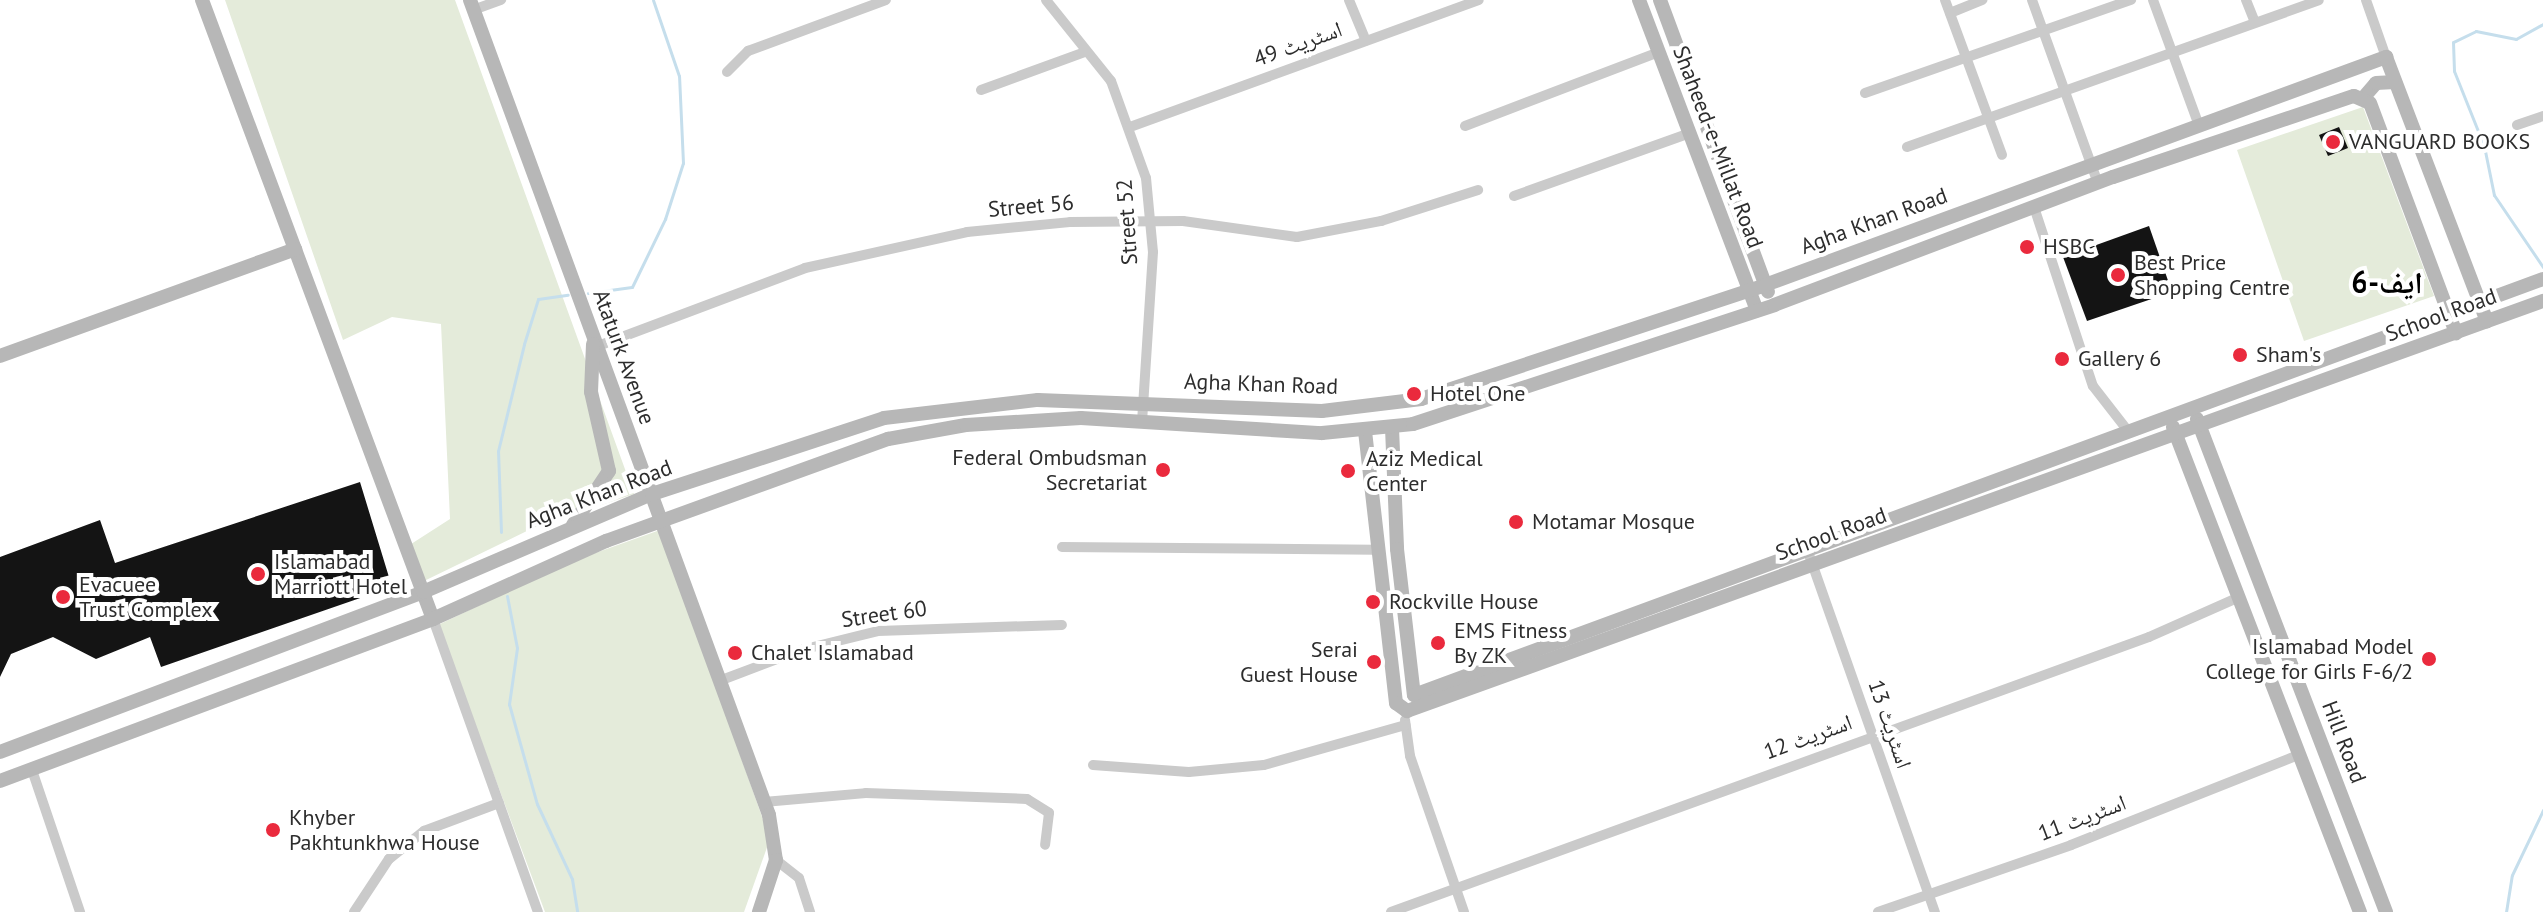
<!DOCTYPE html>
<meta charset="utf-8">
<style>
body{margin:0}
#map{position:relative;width:2543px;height:912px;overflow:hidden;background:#fff;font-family:"PT Sans","Noto Naskh Arabic",sans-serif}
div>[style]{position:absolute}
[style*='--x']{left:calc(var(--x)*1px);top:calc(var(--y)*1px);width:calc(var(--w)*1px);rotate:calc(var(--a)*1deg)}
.green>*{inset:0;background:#e4ebda}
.stream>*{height:3px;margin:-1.5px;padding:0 1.5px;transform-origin:1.5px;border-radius:1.5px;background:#c5deec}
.building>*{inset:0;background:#141414}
.street>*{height:10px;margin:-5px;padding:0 5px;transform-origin:5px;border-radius:5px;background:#cacaca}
.secondary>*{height:14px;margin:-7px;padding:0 7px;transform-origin:7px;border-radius:7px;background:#b7b7b7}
.dots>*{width:22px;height:22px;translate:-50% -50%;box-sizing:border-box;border:4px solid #fff;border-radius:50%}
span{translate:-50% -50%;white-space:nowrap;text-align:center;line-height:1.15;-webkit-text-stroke:8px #fff;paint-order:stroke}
.street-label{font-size:22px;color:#2d2d2d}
.poi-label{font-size:22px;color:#2d2d2d}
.left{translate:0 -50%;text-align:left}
.right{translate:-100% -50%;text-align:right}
.district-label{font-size:30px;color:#000;font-weight:700}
</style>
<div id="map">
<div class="green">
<i style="clip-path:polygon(225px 0,455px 0,634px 494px,533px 528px,422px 582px,408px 546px,450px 519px,441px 324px,392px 317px,343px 340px)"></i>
<i style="clip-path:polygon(2363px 107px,2434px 296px,2304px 341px,2237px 150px)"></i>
<i style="clip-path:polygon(660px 530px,770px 839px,744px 912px,545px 912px,438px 625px,570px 562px)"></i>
</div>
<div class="stream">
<i style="--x:2543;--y:24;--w:31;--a:151"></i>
<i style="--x:2516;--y:39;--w:41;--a:-168.7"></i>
<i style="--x:2476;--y:31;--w:25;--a:154"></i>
<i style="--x:2453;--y:42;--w:29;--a:88"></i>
<i style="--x:2454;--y:71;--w:81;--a:68.2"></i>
<i style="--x:2484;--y:146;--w:50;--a:78.5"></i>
<i style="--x:2494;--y:195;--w:87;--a:55.8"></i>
<i style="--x:588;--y:293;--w:44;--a:-7.8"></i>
<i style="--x:632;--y:287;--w:76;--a:-64.1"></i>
<i style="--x:665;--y:219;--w:59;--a:-72.2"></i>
<i style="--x:683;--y:163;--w:87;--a:-92.6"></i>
<i style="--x:679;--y:76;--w:80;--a:-108.9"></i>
<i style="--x:501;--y:532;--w:81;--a:-92.1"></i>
<i style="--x:498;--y:451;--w:110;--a:-76.3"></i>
<i style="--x:524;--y:344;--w:47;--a:-72.7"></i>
<i style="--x:538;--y:299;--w:30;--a:-8"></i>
<i style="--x:507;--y:596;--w:53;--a:79.1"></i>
<i style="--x:517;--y:648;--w:57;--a:98.1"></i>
<i style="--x:509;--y:704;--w:104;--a:74.4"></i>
<i style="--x:537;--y:804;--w:83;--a:65"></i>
<i style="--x:572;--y:879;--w:33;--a:81"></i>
<i style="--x:2506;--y:912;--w:37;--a:-81"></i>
<i style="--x:2512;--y:875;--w:72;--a:-64.5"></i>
</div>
<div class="building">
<i style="clip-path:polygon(2339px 127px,2348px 148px,2328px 156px,2319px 135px)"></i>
<i style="clip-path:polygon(2149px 226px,2172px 292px,2087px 321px,2063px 257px)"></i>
<i style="clip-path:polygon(360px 482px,392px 587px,161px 667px,150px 637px,96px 659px,53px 637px,11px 654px,0 677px,0 557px,100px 520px,115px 563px)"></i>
</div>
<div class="street">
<i style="--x:1046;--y:0;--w:104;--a:51.3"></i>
<i style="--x:1111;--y:81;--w:103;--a:70.2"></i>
<i style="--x:1146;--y:178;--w:74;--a:84.6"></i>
<i style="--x:1153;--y:252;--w:170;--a:93.7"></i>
<i style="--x:1349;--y:0;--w:44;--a:67.5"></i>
<i style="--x:1945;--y:0;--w:165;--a:69.8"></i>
<i style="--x:2032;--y:0;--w:195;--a:70.2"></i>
<i style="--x:2153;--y:0;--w:134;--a:69.9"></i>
<i style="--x:2246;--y:0;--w:24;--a:68"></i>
<i style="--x:2366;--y:0;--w:60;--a:70.7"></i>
<i style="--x:473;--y:10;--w:30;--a:-20"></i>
<i style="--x:1950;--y:13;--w:35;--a:-22"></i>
<i style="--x:727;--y:72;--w:30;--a:-45"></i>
<i style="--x:748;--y:51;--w:147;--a:-20.3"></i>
<i style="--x:981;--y:90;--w:111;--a:-20.1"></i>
<i style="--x:1865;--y:93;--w:282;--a:-19.3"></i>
<i style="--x:2517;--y:125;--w:28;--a:-19"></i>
<i style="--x:1465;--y:126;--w:208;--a:-20.9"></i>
<i style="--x:1130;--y:127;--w:371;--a:-20"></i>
<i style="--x:1907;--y:147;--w:437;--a:-19.6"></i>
<i style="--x:1514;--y:196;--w:187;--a:-19.7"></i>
<i style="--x:2034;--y:207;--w:188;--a:71.8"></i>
<i style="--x:2093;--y:386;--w:57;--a:52.1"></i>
<i style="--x:598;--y:346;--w:221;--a:-20.6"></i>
<i style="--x:805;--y:268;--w:166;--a:-12.5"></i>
<i style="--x:967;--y:232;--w:103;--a:-5.5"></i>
<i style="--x:1070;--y:222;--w:113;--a:-0.5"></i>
<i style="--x:1183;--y:221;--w:115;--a:8"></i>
<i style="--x:1297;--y:237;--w:86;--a:-10.8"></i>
<i style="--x:1381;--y:221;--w:102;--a:-17.7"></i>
<i style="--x:1062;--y:547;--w:313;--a:0.5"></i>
<i style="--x:1807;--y:549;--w:385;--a:70.6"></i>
<i style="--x:433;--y:619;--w:311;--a:70.3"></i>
<i style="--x:719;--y:681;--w:88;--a:-20.7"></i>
<i style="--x:801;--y:650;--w:79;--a:-13.9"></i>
<i style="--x:878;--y:631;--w:184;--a:-1.9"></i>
<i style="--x:1405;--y:720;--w:36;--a:82"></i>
<i style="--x:1410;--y:756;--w:165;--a:70.9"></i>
<i style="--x:1093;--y:765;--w:96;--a:4.2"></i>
<i style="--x:1189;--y:772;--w:75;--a:-5.3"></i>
<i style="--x:1264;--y:765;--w:147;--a:-15.8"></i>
<i style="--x:32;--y:770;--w:150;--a:71.3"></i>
<i style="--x:764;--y:802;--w:102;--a:-5"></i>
<i style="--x:866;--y:793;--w:161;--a:2.1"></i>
<i style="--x:1027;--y:799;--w:26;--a:32"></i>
<i style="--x:1049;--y:813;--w:32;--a:97"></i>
<i style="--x:776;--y:860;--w:29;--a:38"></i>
<i style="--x:799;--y:878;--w:36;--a:72"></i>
<i style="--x:354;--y:912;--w:64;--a:-56.6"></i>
<i style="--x:389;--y:859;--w:45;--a:-38.7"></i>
<i style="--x:424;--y:831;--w:80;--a:-20.5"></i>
<i style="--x:1391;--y:912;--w:806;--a:-19.94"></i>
<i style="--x:2149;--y:637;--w:96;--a:-23.9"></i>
<i style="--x:1878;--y:912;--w:204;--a:-19.1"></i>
<i style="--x:2071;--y:845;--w:244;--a:-21.6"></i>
</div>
<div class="secondary">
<i style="--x:202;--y:0;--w:661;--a:69.54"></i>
<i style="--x:470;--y:0;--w:868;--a:69.85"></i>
<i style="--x:769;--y:815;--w:46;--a:81.2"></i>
<i style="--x:776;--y:860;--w:55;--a:108.1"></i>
<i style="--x:1639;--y:0;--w:332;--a:69.2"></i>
<i style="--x:1660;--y:0;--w:311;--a:69.7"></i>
<i style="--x:2364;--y:97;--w:18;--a:-49"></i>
<i style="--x:2376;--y:83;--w:19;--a:-3"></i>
<i style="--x:0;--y:356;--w:314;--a:-19.9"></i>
<i style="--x:2197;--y:419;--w:528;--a:69.02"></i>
<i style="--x:2173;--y:427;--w:520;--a:68.92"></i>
<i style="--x:1392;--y:428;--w:121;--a:87.6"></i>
<i style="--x:1397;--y:549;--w:147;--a:83.4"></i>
<i style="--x:1414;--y:695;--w:1203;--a:-20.23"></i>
<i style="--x:1365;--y:431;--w:274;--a:83.5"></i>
<i style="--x:1396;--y:703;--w:14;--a:36"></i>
<i style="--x:1407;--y:711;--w:1208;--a:-19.85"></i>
<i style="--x:573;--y:525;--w:65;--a:-56.3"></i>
<i style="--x:609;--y:471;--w:81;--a:-102.8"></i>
<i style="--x:591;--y:392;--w:48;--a:-87.6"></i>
<i style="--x:0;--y:752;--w:452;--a:-20.7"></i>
<i style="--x:423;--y:592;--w:249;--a:-23.2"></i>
<i style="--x:652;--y:494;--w:244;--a:-18.1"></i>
<i style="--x:884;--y:418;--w:155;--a:-6.7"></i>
<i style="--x:1038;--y:400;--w:284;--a:2.2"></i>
<i style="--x:1322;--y:411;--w:100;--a:-6.9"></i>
<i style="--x:1421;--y:399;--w:362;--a:-18.3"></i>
<i style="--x:1765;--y:285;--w:662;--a:-20.16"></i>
<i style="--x:2386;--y:57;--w:283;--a:69.1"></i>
<i style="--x:0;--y:781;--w:462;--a:-20.5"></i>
<i style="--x:433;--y:619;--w:190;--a:-24.3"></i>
<i style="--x:606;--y:541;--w:300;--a:-19.9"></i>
<i style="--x:888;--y:439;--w:79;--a:-10.2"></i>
<i style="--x:966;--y:425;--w:115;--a:-3.5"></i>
<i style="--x:1081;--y:418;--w:241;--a:3.6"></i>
<i style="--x:1322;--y:433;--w:91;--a:-5.6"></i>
<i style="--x:1413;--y:424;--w:380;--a:-18.2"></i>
<i style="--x:1774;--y:305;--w:362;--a:-20.7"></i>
<i style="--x:2113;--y:177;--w:254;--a:-18.6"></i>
<i style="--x:2354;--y:96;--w:17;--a:24"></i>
<i style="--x:2370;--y:103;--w:246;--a:69.5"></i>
</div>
<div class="dots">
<i style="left:2333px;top:142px;background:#ea2a3d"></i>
<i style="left:2027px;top:247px;background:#ea2a3d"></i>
<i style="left:2118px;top:275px;background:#ea2a3d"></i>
<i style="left:2240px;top:355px;background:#ea2a3d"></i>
<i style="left:2062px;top:359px;background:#ea2a3d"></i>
<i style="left:1414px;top:394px;background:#ea2a3d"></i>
<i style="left:1163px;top:470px;background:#ea2a3d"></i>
<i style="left:1348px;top:471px;background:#ea2a3d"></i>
<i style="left:1516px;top:522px;background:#ea2a3d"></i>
<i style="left:258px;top:574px;background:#ea2a3d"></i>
<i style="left:63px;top:597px;background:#ea2a3d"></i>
<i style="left:1373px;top:602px;background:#ea2a3d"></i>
<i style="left:1438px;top:643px;background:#ea2a3d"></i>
<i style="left:735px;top:653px;background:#ea2a3d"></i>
<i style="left:2429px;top:659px;background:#ea2a3d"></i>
<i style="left:1374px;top:662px;background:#ea2a3d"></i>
<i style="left:273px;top:830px;background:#ea2a3d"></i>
</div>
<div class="street-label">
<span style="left:1298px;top:44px;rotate:-20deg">اسٹریٹ 49</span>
<span style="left:1718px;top:147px;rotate:69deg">Shaheed-e-Millat Road</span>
<span style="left:1031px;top:206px;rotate:-5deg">Street 56</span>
<span style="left:1874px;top:221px;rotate:-20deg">Agha Khan Road</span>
<span style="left:1127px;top:222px;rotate:-94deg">Street 52</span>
<span style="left:2441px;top:315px;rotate:-20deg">School Road</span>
<span style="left:624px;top:357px;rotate:70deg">Ataturk Avenue</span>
<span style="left:1261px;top:384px;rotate:2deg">Agha Khan Road</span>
<span style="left:599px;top:494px;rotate:-21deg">Agha Khan Road</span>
<span style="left:1831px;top:534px;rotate:-20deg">School Road</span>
<span style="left:884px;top:614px;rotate:-8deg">Street 60</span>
<span style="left:1890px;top:724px;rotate:71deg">اسٹریٹ 13</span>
<span style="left:1808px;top:737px;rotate:-20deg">اسٹریٹ 12</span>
<span style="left:2344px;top:742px;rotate:69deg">Hill Road</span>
<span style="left:2082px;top:818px;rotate:-21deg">اسٹریٹ 11</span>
</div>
<div class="poi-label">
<span class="left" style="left:2349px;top:142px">VANGUARD BOOKS</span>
<span class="left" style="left:2043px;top:247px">HSBC</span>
<span class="left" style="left:2134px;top:275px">Best Price<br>Shopping Centre</span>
<span class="left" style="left:2256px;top:355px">Sham's</span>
<span class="left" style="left:2078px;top:359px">Gallery 6</span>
<span class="left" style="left:1430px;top:394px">Hotel One</span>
<span class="right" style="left:1147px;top:470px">Federal Ombudsman<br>Secretariat</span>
<span class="left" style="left:1366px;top:471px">Aziz Medical<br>Center</span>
<span class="left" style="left:1532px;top:522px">Motamar Mosque</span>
<span class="left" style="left:274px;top:574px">Islamabad<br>Marriott Hotel</span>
<span class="left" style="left:79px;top:597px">Evacuee<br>Trust Complex</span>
<span class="left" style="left:1389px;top:602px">Rockville House</span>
<span class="left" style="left:1454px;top:643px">EMS Fitness<br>By ZK</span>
<span class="right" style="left:2413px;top:659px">Islamabad Model<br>College for Girls F-6/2</span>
<span class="right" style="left:1358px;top:662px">Serai<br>Guest House</span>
<span class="left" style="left:751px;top:653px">Chalet Islamabad</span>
<span class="left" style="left:289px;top:830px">Khyber<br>Pakhtunkhwa House</span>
</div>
<div class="district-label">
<span style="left:2387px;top:282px">ایف-6</span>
</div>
</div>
